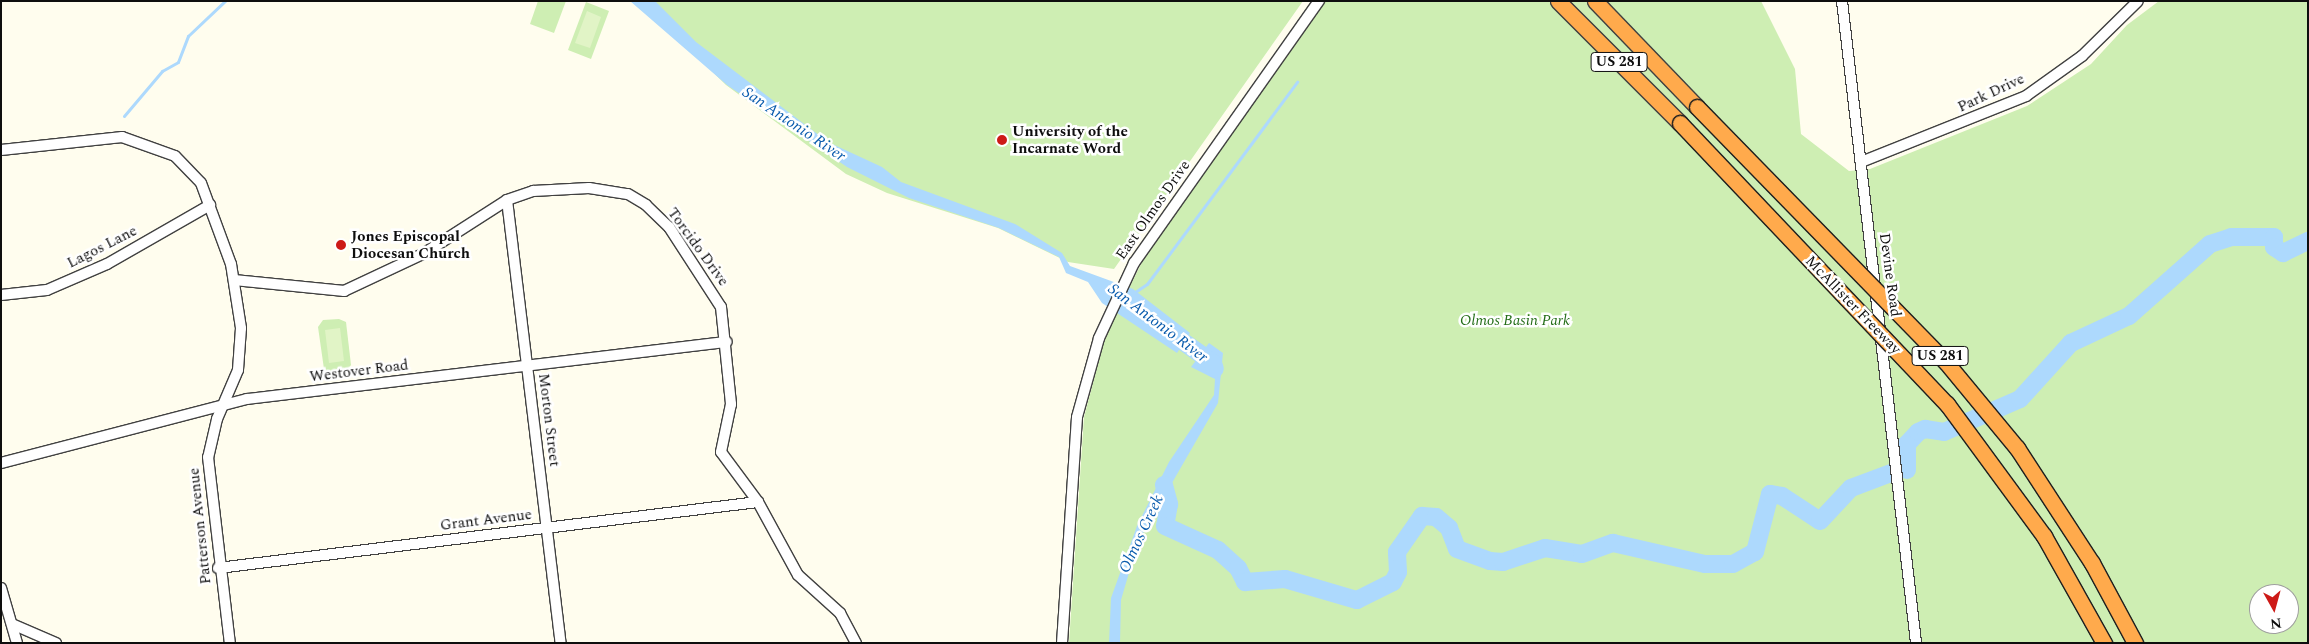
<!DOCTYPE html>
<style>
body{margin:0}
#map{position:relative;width:2309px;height:644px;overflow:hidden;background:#fffdee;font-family:Spectral,serif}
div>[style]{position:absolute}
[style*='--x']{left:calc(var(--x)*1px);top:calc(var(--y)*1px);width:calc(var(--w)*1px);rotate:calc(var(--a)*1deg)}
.green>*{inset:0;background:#ceeeb3}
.pitch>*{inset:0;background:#e1f4c6}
.water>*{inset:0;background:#add9fd}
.stream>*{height:3px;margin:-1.5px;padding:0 1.5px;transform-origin:1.5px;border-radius:1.5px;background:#add9fd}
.river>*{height:18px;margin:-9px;padding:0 9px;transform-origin:9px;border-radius:9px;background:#add9fd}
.roads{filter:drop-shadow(1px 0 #414141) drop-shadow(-1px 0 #414141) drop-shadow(0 1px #414141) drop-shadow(0 -1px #414141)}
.minor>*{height:10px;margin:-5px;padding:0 5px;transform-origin:5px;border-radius:5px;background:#fff}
.highway>*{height:15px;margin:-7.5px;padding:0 7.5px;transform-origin:7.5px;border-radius:7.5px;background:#ffaa4c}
.bridges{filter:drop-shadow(1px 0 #1f1f1f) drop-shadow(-1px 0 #1f1f1f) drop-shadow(0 1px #1f1f1f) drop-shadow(0 -1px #1f1f1f)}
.highway-bridge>*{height:15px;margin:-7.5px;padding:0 7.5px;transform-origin:7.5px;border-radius:7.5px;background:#ffaa4c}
.dots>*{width:14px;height:14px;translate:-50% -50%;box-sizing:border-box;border:2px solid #fff;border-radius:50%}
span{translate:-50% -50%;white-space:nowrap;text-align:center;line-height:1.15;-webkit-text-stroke:5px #fff;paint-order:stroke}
.shield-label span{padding:1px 4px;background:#fff;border:1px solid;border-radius:4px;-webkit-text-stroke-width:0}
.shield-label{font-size:14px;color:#0e0e0e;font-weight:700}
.street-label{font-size:15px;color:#0e0e0e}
.poi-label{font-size:15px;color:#0e0e0e;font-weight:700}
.left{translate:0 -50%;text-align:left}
.park-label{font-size:15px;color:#236d17;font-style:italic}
.water-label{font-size:16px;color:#095bad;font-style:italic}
.frame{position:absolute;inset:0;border:2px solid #0e0e0e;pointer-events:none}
.north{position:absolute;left:2249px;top:584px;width:50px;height:50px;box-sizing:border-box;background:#fff;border:1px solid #9f9f9f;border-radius:50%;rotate:173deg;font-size:14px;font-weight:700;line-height:20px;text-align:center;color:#0e0e0e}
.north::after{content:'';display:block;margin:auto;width:18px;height:22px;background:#cd1a17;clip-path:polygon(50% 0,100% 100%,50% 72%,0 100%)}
</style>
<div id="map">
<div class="green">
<i style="clip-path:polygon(538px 1px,566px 1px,554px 33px,530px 24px)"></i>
<i style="clip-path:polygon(640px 1px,1303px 1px,1114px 269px,1068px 262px,998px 228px,887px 193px,846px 174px,726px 85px)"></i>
<i style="clip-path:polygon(evenodd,1325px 1px,1761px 1px,1795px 69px,1801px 134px,1849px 171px,1870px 169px,2027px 106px,2091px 64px,2127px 25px,2159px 1px,2308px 1px,2308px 643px,1069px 643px,1084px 417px,1106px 334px,1143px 260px,1325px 1px,2259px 594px,2289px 594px,2289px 624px,2259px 624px,2259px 594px)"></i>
<i style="clip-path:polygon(586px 2px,609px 11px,591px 59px,568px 50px)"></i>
<i style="clip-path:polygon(339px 319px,346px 322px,351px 365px,346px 371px,330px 373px,324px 369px,318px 327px,323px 320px)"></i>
</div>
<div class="pitch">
<i style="clip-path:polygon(587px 11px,601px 17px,590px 48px,575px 43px)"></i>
<i style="clip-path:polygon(340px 328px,344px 361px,329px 363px,325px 330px)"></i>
</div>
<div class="water">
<i style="clip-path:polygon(630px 1px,655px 1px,696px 42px,828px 142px,882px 167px,901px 182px,1015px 224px,1062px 253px,1070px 266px,1133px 289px,1190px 333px,1177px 353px,1102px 303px,1088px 282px,1066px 273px,1059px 257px,999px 228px,909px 198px,847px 167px,727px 85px)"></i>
<i style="clip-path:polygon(1209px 343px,1223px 353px,1218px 403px,1138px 542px,1121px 600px,1120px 643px,1109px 643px,1111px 598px,1137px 526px,1169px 462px,1214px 395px,1215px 379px,1191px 367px)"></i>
</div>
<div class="stream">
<i style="--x:124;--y:116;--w:59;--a:-49.8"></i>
<i style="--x:162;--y:71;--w:18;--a:-29"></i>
<i style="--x:178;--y:62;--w:28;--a:-69"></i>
<i style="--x:188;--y:36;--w:51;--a:-43.4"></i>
<i style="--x:1132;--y:294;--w:18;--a:-34"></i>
<i style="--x:1147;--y:284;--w:252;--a:-53.4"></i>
</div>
<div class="river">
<i style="--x:1164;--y:328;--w:60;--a:35.5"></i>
<i style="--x:1213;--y:363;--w:6;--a:72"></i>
<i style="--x:1907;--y:470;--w:26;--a:-90"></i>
<i style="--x:1907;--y:444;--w:16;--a:-47"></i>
<i style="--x:1918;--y:432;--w:8;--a:-23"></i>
<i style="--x:1925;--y:429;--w:19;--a:9"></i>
<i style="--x:1944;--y:432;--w:83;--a:-23.5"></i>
<i style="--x:2020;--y:399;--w:76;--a:-47.7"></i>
<i style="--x:2071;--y:343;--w:64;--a:-25"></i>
<i style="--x:2129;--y:316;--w:108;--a:-41.6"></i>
<i style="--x:2210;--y:244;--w:22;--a:-18"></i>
<i style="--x:2231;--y:237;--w:43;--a:0"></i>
<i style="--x:2274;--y:237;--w:10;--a:90"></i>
<i style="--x:2274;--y:247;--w:11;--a:34"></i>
<i style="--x:2283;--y:253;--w:28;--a:-26"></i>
<i style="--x:1164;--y:485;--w:20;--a:75"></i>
<i style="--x:1169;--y:504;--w:22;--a:100"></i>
<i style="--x:1165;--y:526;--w:58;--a:24.4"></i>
<i style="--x:1218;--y:550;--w:27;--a:42"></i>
<i style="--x:1238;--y:568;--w:16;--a:63"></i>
<i style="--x:1245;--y:582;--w:40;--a:-4.3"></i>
<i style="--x:1285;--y:579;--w:75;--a:16.3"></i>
<i style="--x:1357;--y:600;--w:40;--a:-26.6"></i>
<i style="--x:1393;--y:582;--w:11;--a:-63"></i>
<i style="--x:1398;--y:572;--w:20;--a:-93"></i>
<i style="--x:1397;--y:552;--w:44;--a:-55.2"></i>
<i style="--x:1422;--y:516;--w:14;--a:4"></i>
<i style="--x:1436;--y:517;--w:17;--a:40"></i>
<i style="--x:1449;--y:528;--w:22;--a:69"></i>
<i style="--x:1457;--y:549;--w:35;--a:20"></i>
<i style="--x:1490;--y:561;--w:13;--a:4"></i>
<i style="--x:1503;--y:562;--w:44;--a:-18.4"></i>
<i style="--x:1545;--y:548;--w:37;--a:9"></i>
<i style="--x:1582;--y:554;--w:33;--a:-20"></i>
<i style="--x:1613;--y:543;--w:94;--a:12.9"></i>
<i style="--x:1705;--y:564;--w:28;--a:0"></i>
<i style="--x:1733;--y:564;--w:25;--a:-29"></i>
<i style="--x:1755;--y:552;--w:60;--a:-75.5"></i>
<i style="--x:1770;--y:494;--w:12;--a:9"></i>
<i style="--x:1782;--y:496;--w:45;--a:33.3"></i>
<i style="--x:1820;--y:521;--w:45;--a:-46.8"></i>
<i style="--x:1851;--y:488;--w:43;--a:-20.6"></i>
</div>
<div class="roads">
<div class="minor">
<i style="--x:1842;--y:1;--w:646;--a:83.42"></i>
<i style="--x:1;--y:150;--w:122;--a:-6.1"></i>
<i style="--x:122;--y:137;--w:56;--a:19.7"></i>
<i style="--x:175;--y:156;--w:37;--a:46"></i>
<i style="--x:201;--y:183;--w:86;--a:69.7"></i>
<i style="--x:231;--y:264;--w:65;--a:81.1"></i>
<i style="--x:241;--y:328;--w:42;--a:94.1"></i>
<i style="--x:238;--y:370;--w:53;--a:113.2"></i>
<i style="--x:217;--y:419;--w:39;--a:103"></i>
<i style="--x:208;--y:457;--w:187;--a:83.3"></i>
<i style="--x:1861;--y:162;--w:178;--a:-21.8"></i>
<i style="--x:2026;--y:96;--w:69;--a:-35.5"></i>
<i style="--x:2082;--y:56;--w:78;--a:-44.5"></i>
<i style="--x:507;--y:200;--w:446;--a:83.1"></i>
<i style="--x:234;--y:280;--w:111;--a:5.7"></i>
<i style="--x:344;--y:291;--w:87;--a:-25.1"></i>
<i style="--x:423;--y:254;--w:100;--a:-32.7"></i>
<i style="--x:507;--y:200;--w:28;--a:-19"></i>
<i style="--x:533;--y:191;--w:56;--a:-3.1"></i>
<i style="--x:589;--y:188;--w:39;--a:9"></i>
<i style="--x:628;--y:194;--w:21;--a:31"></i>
<i style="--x:646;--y:205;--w:32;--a:44"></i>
<i style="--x:669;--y:227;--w:95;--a:57"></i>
<i style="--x:721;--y:307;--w:98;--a:84.1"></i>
<i style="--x:731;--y:404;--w:49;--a:101.8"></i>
<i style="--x:721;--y:452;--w:62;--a:53.5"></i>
<i style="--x:758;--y:502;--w:83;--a:61.3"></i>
<i style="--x:798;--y:575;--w:57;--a:42.1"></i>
<i style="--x:840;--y:613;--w:34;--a:62"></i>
<i style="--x:1;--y:295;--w:46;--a:-6.2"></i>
<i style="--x:47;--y:290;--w:65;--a:-23.4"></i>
<i style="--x:107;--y:264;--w:119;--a:-29.8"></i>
<i style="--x:1;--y:463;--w:254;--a:-14.6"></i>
<i style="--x:247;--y:399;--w:483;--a:-6.8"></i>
<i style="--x:218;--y:568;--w:544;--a:-6.97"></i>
<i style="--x:1;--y:588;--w:57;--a:73.8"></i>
<i style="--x:12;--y:624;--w:48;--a:23.4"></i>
<i style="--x:1062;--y:643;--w:226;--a:-86.2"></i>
<i style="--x:1077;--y:417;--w:82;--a:-74.4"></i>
<i style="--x:1099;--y:338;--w:83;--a:-65"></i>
<i style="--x:1134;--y:263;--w:321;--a:-54.8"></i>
</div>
<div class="highway">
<i style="--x:1558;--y:1;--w:173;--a:45"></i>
<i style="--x:1595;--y:1;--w:147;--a:46.1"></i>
</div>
</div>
<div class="bridges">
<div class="highway-bridge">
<i style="--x:1697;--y:107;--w:355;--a:45.7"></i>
<i style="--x:1945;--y:361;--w:113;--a:50.4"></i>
<i style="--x:2017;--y:448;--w:137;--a:56.9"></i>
<i style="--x:2092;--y:563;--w:91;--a:61.7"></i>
<i style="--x:1680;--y:123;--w:388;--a:46.5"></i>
<i style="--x:1947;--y:404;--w:164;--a:53.7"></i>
<i style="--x:2044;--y:536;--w:123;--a:60.7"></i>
</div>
</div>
<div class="dots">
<i style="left:1002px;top:140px;background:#cd1a17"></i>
<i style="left:341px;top:245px;background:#cd1a17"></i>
</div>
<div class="shield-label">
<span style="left:1619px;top:62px">US 281</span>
<span style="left:1940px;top:356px">US 281</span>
</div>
<div class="street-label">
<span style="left:1991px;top:93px;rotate:-25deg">Park Drive</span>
<span style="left:1153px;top:210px;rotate:-55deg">East Olmos Drive</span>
<span style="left:102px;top:247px;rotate:-27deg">Lagos Lane</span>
<span style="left:698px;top:247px;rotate:54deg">Torcido Drive</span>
<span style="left:1890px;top:275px;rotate:82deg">Devine Road</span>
<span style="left:1853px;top:305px;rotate:46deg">McAllister Freeway</span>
<span style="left:359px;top:371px;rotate:-7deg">Westover Road</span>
<span style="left:549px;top:420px;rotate:83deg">Morton Street</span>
<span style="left:486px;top:520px;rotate:-7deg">Grant Avenue</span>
<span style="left:200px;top:526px;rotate:-96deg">Patterson Avenue</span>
</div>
<div class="poi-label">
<span class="left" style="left:1012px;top:140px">University of the<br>Incarnate Word</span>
<span class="left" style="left:351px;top:245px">Jones Episcopal<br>Diocesan Church</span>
</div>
<div class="park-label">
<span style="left:1515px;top:321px">Olmos Basin Park</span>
</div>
<div class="water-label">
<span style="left:794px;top:124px;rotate:34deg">San Antonio River</span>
<span style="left:1158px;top:323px;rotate:37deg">San Antonio River</span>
<span style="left:1141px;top:534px;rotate:-65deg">Olmos Creek</span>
</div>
<div class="frame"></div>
<div class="north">N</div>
</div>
